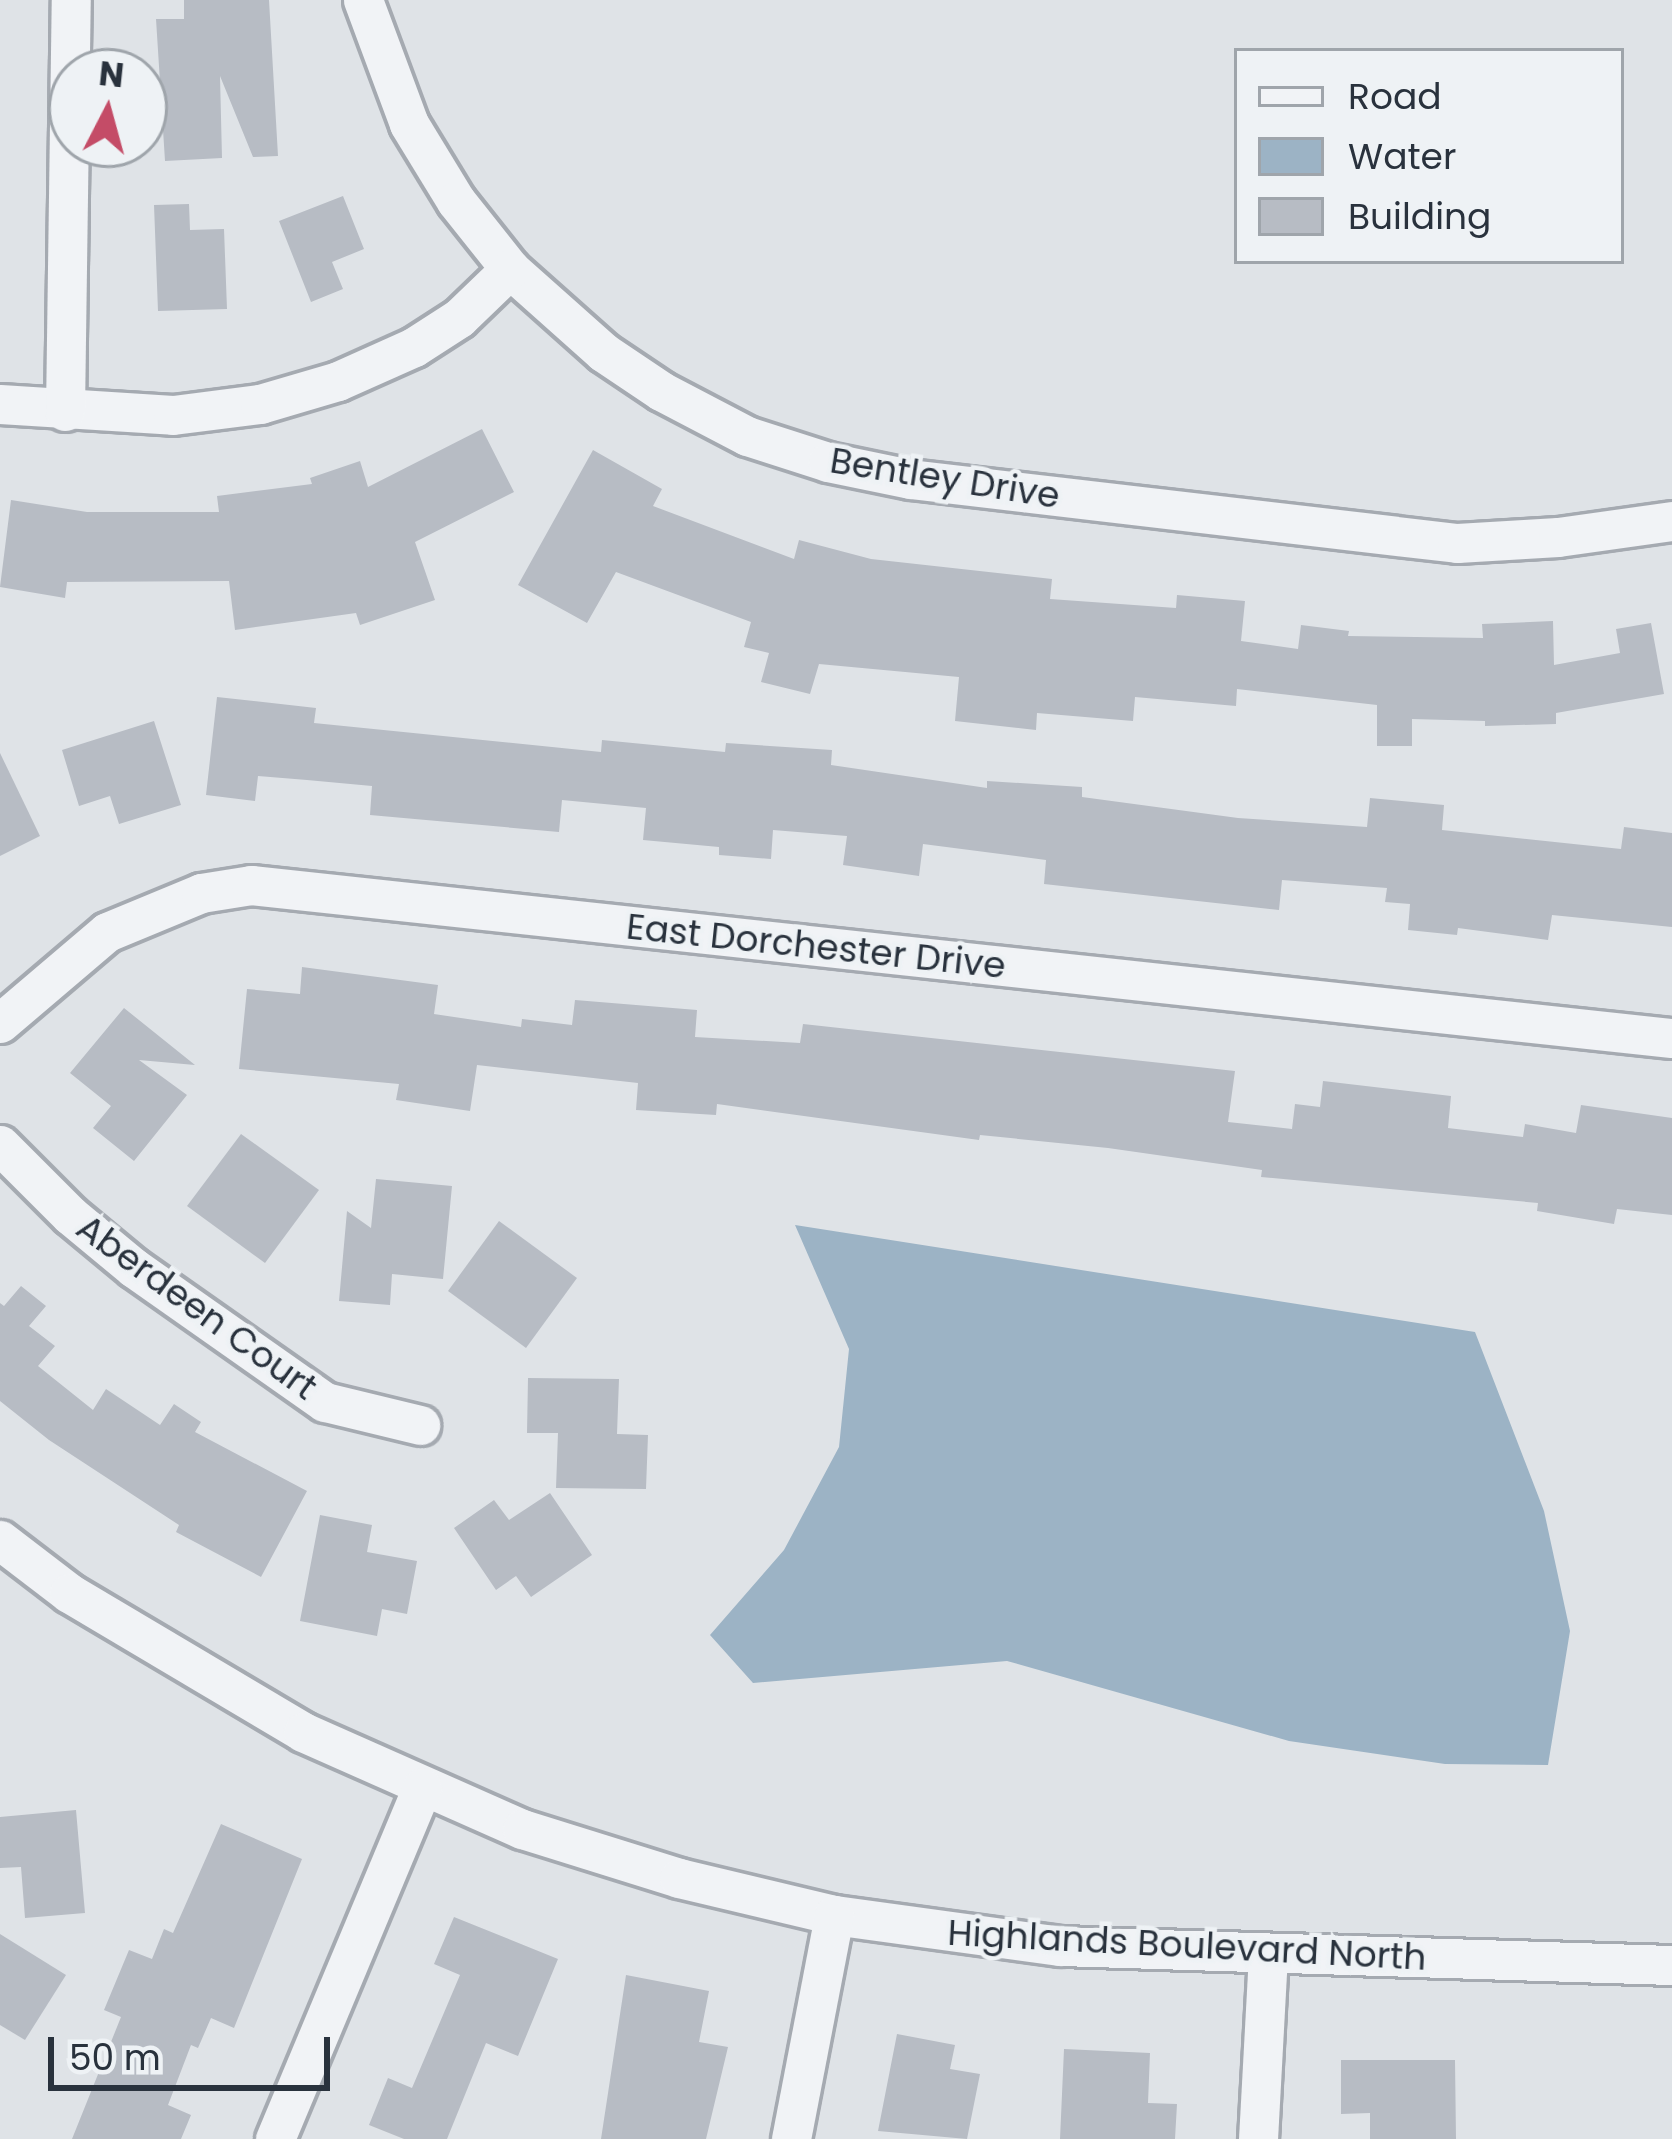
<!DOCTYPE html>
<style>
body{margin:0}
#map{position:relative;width:1672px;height:2139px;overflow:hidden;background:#dfe3e7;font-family:Poppins,sans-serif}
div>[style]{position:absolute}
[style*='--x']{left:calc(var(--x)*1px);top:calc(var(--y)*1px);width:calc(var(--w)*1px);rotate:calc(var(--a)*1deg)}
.water>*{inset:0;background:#9cb3c5}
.building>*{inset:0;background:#b7bcc4}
.roads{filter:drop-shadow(3px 0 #a5aab1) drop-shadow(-3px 0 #a5aab1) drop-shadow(0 3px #a5aab1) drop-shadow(0 -3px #a5aab1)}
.minor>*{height:39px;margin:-19.5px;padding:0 19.5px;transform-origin:19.5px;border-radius:19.5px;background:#f1f3f6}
span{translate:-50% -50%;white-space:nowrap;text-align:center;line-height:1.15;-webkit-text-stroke:9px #eef2f5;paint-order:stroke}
.street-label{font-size:36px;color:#29323d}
.legend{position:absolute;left:1234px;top:48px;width:390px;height:216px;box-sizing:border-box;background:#eef2f5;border:3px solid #9fa5ab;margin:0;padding:15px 21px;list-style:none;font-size:36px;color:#29323d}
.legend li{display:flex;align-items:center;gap:24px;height:60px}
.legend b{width:60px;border:3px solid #9fa5ab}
.north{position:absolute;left:48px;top:48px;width:120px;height:120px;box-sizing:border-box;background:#eef2f5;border:3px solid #9fa5ab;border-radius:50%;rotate:6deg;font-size:33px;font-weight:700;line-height:48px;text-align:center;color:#29323d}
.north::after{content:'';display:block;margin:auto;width:42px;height:54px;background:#c44c67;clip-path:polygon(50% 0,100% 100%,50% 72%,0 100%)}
.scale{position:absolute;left:48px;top:2037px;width:282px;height:54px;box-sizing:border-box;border:6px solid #29323d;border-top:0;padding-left:15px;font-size:36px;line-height:42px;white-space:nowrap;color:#29323d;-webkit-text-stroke:9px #eef2f5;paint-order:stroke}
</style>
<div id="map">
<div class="water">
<i style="clip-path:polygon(795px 1225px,1475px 1332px,1544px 1511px,1570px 1631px,1548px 1765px,1445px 1764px,1289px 1741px,1007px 1661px,753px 1683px,710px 1635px,784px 1550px,839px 1447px,849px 1349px)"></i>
</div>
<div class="building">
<i style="clip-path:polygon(184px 0,269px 0,278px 156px,253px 157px,220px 76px,222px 158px,165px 161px,156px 19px,184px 19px)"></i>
<i style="clip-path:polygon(343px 196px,364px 249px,332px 262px,343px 289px,311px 302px,279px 221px)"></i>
<i style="clip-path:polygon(189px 204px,190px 230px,224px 229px,227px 309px,158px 311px,154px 205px)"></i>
<i style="clip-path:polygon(482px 429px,514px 492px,415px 542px,435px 600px,360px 625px,356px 613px,235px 630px,229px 581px,67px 582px,65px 598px,0 587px,11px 500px,87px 512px,219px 512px,217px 496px,312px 484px,310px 478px,360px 461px,368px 487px)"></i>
<i style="clip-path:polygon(593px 450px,662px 489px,653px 506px,794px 559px,799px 540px,871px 559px,1052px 579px,1050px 599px,1176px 608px,1177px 595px,1245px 601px,1241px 641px,1298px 649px,1301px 625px,1349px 631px,1348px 636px,1483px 638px,1482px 624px,1553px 621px,1554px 665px,1620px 653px,1616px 629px,1651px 623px,1664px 694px,1556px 713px,1556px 724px,1485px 726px,1485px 721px,1412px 719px,1412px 746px,1377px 746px,1377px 705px,1237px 689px,1236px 706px,1135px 697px,1133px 721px,1037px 713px,1036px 730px,955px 721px,959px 677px,819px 664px,810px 694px,761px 682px,769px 653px,744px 647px,751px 622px,616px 572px,587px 623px,518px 585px)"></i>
<i style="clip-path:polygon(217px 697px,316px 708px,314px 723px,601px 752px,602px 740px,725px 752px,726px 743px,832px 750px,831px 765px,987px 788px,987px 781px,1082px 787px,1082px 797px,1238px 818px,1367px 827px,1370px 798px,1444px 805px,1442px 830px,1621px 849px,1624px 827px,1672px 833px,1672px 927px,1552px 915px,1548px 940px,1458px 928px,1457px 935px,1408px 930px,1410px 904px,1385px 902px,1387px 888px,1282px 880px,1279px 910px,1044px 884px,1046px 860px,923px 844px,919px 876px,843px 865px,847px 836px,773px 830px,771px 859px,719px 855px,719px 847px,643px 840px,646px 808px,562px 800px,559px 832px,370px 815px,372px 786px,307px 780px,258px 776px,255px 801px,206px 795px)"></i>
<i style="clip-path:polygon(154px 721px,181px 805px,119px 824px,110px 796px,79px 806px,62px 750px)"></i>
<i style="clip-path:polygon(0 753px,40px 836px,0 856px)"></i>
<i style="clip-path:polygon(302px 967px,438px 985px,434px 1014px,521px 1027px,522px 1019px,572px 1025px,575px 1000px,697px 1010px,695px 1037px,800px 1043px,803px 1024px,1235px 1071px,1228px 1122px,1292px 1129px,1295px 1104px,1320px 1107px,1323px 1081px,1451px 1096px,1448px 1128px,1523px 1137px,1525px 1124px,1576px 1133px,1581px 1105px,1672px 1118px,1672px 1215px,1617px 1209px,1614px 1224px,1537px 1211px,1538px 1203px,1261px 1177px,1262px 1170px,1108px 1148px,980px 1135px,979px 1140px,717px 1104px,716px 1115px,636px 1110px,638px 1083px,477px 1065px,470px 1111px,396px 1100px,399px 1084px,239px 1069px,247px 989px,300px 994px)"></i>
<i style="clip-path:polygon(124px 1008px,195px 1065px,139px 1060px,187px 1095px,134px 1161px,93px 1128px,111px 1106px,70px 1073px)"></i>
<i style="clip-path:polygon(241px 1134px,319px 1190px,265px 1263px,187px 1206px)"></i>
<i style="clip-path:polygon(376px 1179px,452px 1186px,443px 1279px,392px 1274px,390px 1305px,339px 1301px,347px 1211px,371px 1228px)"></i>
<i style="clip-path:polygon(499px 1221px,577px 1278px,526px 1348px,448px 1291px)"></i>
<i style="clip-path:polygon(21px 1286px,46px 1306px,29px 1326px,55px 1346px,38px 1366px,93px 1410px,106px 1389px,160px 1425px,174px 1404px,201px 1422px,195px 1432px,307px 1491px,261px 1577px,176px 1532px,179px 1525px,49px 1440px,0 1401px,0 1303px,4px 1306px)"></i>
<i style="clip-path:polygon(528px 1378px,619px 1379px,617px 1434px,648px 1435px,646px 1489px,556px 1488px,558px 1433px,527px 1433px)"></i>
<i style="clip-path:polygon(550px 1493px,592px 1555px,531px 1597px,516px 1576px,496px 1590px,454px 1528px,494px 1500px,509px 1520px)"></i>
<i style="clip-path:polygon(320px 1515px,372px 1525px,367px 1552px,417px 1561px,407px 1614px,382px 1609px,377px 1636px,300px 1621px)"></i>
<i style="clip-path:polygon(76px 1810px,85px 1913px,25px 1918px,21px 1867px,0 1868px,0 1817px)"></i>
<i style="clip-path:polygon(221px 1824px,302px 1859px,234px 2028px,211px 2018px,198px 2048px,191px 2045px,168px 2105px,191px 2115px,181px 2139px,72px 2139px,121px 2017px,104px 2010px,129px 1950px,152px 1959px,164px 1929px,173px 1933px)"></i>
<i style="clip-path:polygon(454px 1917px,558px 1959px,518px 2056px,486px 2043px,447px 2139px,404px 2139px,369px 2125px,388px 2078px,412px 2088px,460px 1975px,434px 1964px)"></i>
<i style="clip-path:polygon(0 1934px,66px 1975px,25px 2040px,0 2025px)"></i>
<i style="clip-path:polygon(626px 1975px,709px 1991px,699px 2042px,728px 2047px,706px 2139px,601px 2139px)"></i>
<i style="clip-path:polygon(897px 2034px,955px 2045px,950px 2069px,980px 2074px,967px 2139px,878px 2131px)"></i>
<i style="clip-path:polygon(1064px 2049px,1150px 2053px,1148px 2103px,1177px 2104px,1175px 2139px,1060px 2139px)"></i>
<i style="clip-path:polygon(1341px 2060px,1455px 2060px,1456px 2139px,1370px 2139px,1370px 2113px,1341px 2114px)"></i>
</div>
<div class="roads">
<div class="minor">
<i style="--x:363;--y:0;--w:132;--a:69.6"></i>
<i style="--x:409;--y:124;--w:90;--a:58.6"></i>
<i style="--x:456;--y:201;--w:87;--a:51.5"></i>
<i style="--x:510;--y:269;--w:125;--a:41.7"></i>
<i style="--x:603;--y:352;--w:70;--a:33.9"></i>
<i style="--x:661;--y:391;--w:97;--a:27.6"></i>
<i style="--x:747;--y:436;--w:85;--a:17.8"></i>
<i style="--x:828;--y:462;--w:84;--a:11.7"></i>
<i style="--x:910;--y:479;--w:551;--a:6.67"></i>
<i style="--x:1457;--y:543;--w:101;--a:-3.4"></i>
<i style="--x:1558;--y:537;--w:115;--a:-8"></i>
<i style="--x:0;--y:404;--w:173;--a:3.6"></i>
<i style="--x:173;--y:415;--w:88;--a:-7.2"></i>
<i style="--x:260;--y:404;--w:81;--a:-16.4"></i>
<i style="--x:338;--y:381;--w:83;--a:-24.1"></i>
<i style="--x:414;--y:347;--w:54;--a:-32.8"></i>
<i style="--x:459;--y:318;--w:71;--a:-43.9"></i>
<i style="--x:65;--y:411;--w:411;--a:-89.2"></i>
<i style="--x:0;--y:1023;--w:140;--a:-40.4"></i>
<i style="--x:107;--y:932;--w:102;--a:-22.5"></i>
<i style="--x:201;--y:893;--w:51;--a:-9.1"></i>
<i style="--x:251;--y:885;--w:1429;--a:6.15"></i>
<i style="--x:0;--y:1145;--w:99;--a:45"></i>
<i style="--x:70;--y:1215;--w:83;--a:39.6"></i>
<i style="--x:134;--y:1268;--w:233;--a:35.1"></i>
<i style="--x:325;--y:1402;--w:98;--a:13.6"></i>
<i style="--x:0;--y:1540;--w:87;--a:37.5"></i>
<i style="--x:69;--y:1593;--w:272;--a:30.7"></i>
<i style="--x:303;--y:1732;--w:240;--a:23.9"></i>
<i style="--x:522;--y:1829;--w:164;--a:17.3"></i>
<i style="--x:679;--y:1878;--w:159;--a:13.4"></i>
<i style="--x:834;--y:1915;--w:228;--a:7.8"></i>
<i style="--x:1060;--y:1946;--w:612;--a:1.78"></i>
<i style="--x:275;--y:2139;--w:381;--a:-67.3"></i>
<i style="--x:791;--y:2139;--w:228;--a:-79.1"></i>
<i style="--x:1258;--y:2139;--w:184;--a:-86.9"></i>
</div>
</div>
<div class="street-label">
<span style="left:945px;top:478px;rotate:9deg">Bentley Drive</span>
<span style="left:816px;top:946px;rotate:6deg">East Dorchester Drive</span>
<span style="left:197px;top:1307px;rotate:36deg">Aberdeen Court</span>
<span style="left:1187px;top:1945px;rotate:3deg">Highlands Boulevard North</span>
</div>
<ul class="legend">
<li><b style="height:15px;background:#f1f3f6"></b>Road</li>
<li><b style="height:33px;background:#9cb3c5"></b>Water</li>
<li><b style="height:33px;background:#b7bcc4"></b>Building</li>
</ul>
<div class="north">N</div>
<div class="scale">50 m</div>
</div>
